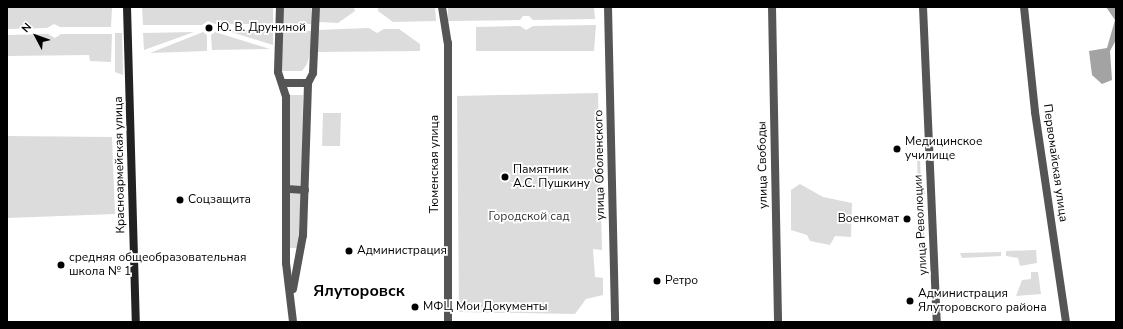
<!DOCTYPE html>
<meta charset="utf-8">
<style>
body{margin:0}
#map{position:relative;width:1123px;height:329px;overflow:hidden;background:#fff;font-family:"Nunito Sans",sans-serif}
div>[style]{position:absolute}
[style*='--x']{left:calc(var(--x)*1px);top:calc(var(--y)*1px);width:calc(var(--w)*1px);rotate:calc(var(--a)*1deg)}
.green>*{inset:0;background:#dcdcdc}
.water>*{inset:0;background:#a3a3a3}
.street>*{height:8px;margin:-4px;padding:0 4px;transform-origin:4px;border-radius:4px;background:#555}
.secondary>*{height:8px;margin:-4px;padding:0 4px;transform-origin:4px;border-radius:4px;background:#222}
.dots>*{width:11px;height:11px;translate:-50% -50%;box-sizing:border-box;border:2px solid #fff;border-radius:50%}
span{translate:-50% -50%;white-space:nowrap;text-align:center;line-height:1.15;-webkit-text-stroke:3.5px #fff;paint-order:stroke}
.poi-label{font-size:12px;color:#000}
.left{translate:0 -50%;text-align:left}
.right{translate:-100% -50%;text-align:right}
.street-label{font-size:12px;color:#000}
.park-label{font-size:12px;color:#333}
.district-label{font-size:16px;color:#000;font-weight:700}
.frame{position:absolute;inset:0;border:8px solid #000;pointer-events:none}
.north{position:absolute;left:16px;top:16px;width:40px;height:40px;-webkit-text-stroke:3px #fff;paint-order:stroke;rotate:311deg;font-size:11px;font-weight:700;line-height:16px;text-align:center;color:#000}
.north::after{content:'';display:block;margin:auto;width:14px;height:18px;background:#000;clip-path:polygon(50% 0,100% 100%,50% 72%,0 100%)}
</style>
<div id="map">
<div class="green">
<i style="clip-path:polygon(7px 7px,112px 7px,111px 27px,60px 27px,54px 24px,47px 28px,7px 29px)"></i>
<i style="clip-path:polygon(142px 7px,273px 7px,273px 24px,215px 24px,208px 21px,202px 25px,143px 25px)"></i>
<i style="clip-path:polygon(282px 7px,311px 7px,312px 24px,281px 24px)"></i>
<i style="clip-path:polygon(318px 7px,345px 7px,354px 8px,355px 11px,338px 23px,318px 22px)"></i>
<i style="clip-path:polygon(435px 7px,436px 21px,393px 22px,378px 11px,378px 8px)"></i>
<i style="clip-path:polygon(448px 7px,594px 7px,595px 19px,533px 20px,529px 16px,523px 16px,520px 20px,448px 21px)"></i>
<i style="clip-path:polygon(596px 25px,594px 51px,476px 51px,476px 27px,520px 26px,526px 30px,533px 26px)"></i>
<i style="clip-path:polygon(369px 28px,377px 33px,384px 29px,399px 29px,420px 44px,420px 51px,318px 52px,317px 30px)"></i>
<i style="clip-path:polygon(281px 30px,311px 31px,311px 49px,307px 64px,302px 71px,282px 71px)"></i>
<i style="clip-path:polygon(228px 31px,273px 31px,273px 45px)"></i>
<i style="clip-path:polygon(194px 32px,144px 50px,143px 33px)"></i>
<i style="clip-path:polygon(203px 32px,207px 35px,207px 51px,150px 53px)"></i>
<i style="clip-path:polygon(215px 32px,270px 49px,212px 50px,211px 35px)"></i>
<i style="clip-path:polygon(115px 33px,122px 33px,123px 75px,115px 72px)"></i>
<i style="clip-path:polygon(48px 34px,55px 38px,61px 34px,112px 34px,111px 62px,90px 61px,89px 55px,7px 56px,7px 35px)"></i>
<i style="clip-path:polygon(598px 93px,602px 250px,593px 249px,595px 277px,603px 278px,603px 295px,586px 299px,575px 314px,459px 312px,457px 96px)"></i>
<i style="clip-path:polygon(289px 95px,303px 95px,302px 185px,288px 185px)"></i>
<i style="clip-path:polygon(323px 113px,341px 113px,340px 146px,322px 146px)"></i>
<i style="clip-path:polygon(7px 136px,112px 137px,115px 214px,7px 218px)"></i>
<i style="clip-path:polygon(917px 158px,920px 158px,921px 186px,925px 187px,925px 194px,918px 194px)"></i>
<i style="clip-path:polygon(800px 184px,823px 197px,852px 203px,851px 237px,835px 236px,830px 245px,810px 241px,807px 235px,791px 230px,791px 190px)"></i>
<i style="clip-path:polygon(288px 194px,301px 194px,298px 248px,289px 248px)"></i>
<i style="clip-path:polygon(919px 201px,924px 201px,924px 238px,920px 238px)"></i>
<i style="clip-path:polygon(1036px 250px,1037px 263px,1020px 266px,1018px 258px,1006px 256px,1006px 251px)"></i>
<i style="clip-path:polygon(1001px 252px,1001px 256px,962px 258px,960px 253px)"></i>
<i style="clip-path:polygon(1031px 272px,1038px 272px,1041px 294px,1016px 296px,1022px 280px,1031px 279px)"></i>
</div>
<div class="water">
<i style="clip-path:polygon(1106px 7px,1116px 7px,1116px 40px,1110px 51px,1112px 80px,1102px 84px,1092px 75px,1089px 51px,1107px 48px,1115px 20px)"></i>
</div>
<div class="street">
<i style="--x:280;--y:7;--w:65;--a:91.8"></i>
<i style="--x:278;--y:72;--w:26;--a:72"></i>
<i style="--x:286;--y:97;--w:166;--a:90"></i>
<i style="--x:286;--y:263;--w:59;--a:83.2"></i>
<i style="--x:442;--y:7;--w:36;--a:81"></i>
<i style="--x:448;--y:43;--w:279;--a:90"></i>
<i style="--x:608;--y:7;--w:315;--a:88.7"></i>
<i style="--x:772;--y:7;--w:315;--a:88.9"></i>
<i style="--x:923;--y:7;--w:315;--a:87.5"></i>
<i style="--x:1024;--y:7;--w:106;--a:84"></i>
<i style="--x:1035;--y:112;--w:212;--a:81.6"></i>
<i style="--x:283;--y:83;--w:25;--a:0"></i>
<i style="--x:286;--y:189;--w:19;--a:3"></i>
<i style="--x:293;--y:289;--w:55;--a:-79.5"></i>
<i style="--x:303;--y:235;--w:152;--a:-88.1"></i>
<i style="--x:308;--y:83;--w:11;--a:-63"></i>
<i style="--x:313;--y:73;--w:66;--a:-87.4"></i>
</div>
<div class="secondary">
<i style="--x:127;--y:7;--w:315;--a:88.4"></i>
</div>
<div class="dots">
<i style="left:209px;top:28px;background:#000"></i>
<i style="left:897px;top:149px;background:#000"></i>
<i style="left:505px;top:177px;background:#000"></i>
<i style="left:180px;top:200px;background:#000"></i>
<i style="left:907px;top:219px;background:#000"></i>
<i style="left:349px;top:251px;background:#000"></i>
<i style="left:61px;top:265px;background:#000"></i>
<i style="left:657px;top:281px;background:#000"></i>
<i style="left:910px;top:301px;background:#000"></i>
<i style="left:415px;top:307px;background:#000"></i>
</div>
<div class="poi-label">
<span class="left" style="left:217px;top:28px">Ю. В. Друниной</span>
<span class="left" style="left:905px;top:149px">Медицинское<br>училище</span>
<span class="left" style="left:513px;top:177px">Памятник<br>А.С. Пушкину</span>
<span class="left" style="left:188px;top:200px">Соцзащита</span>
<span class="right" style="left:899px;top:219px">Военкомат</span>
<span class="left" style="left:357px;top:251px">Администрация</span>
<span class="left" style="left:69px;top:265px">средняя общеобразовательная<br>школа № 1</span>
<span class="left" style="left:665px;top:281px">Ретро</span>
<span class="left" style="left:918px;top:301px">Администрация<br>Ялуторовского района</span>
<span class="left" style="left:423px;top:307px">МФЦ Мои Документы</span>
</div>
<div class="street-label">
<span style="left:1055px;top:163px;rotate:82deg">Первомайская улица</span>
<span style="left:435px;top:164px;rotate:-90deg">Тюменская улица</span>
<span style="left:120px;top:165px;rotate:-91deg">Красноармейская улица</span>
<span style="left:600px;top:165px;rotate:-91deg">улица Оболенского</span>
<span style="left:763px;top:165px;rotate:-91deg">улица Свободы</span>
<span style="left:921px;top:225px;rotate:-93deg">улица Революции</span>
</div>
<div class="park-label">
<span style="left:529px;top:217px">Городской сад</span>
</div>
<div class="district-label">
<span style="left:359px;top:291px">Ялуторовск</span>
</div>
<div class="frame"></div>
<div class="north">N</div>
</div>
